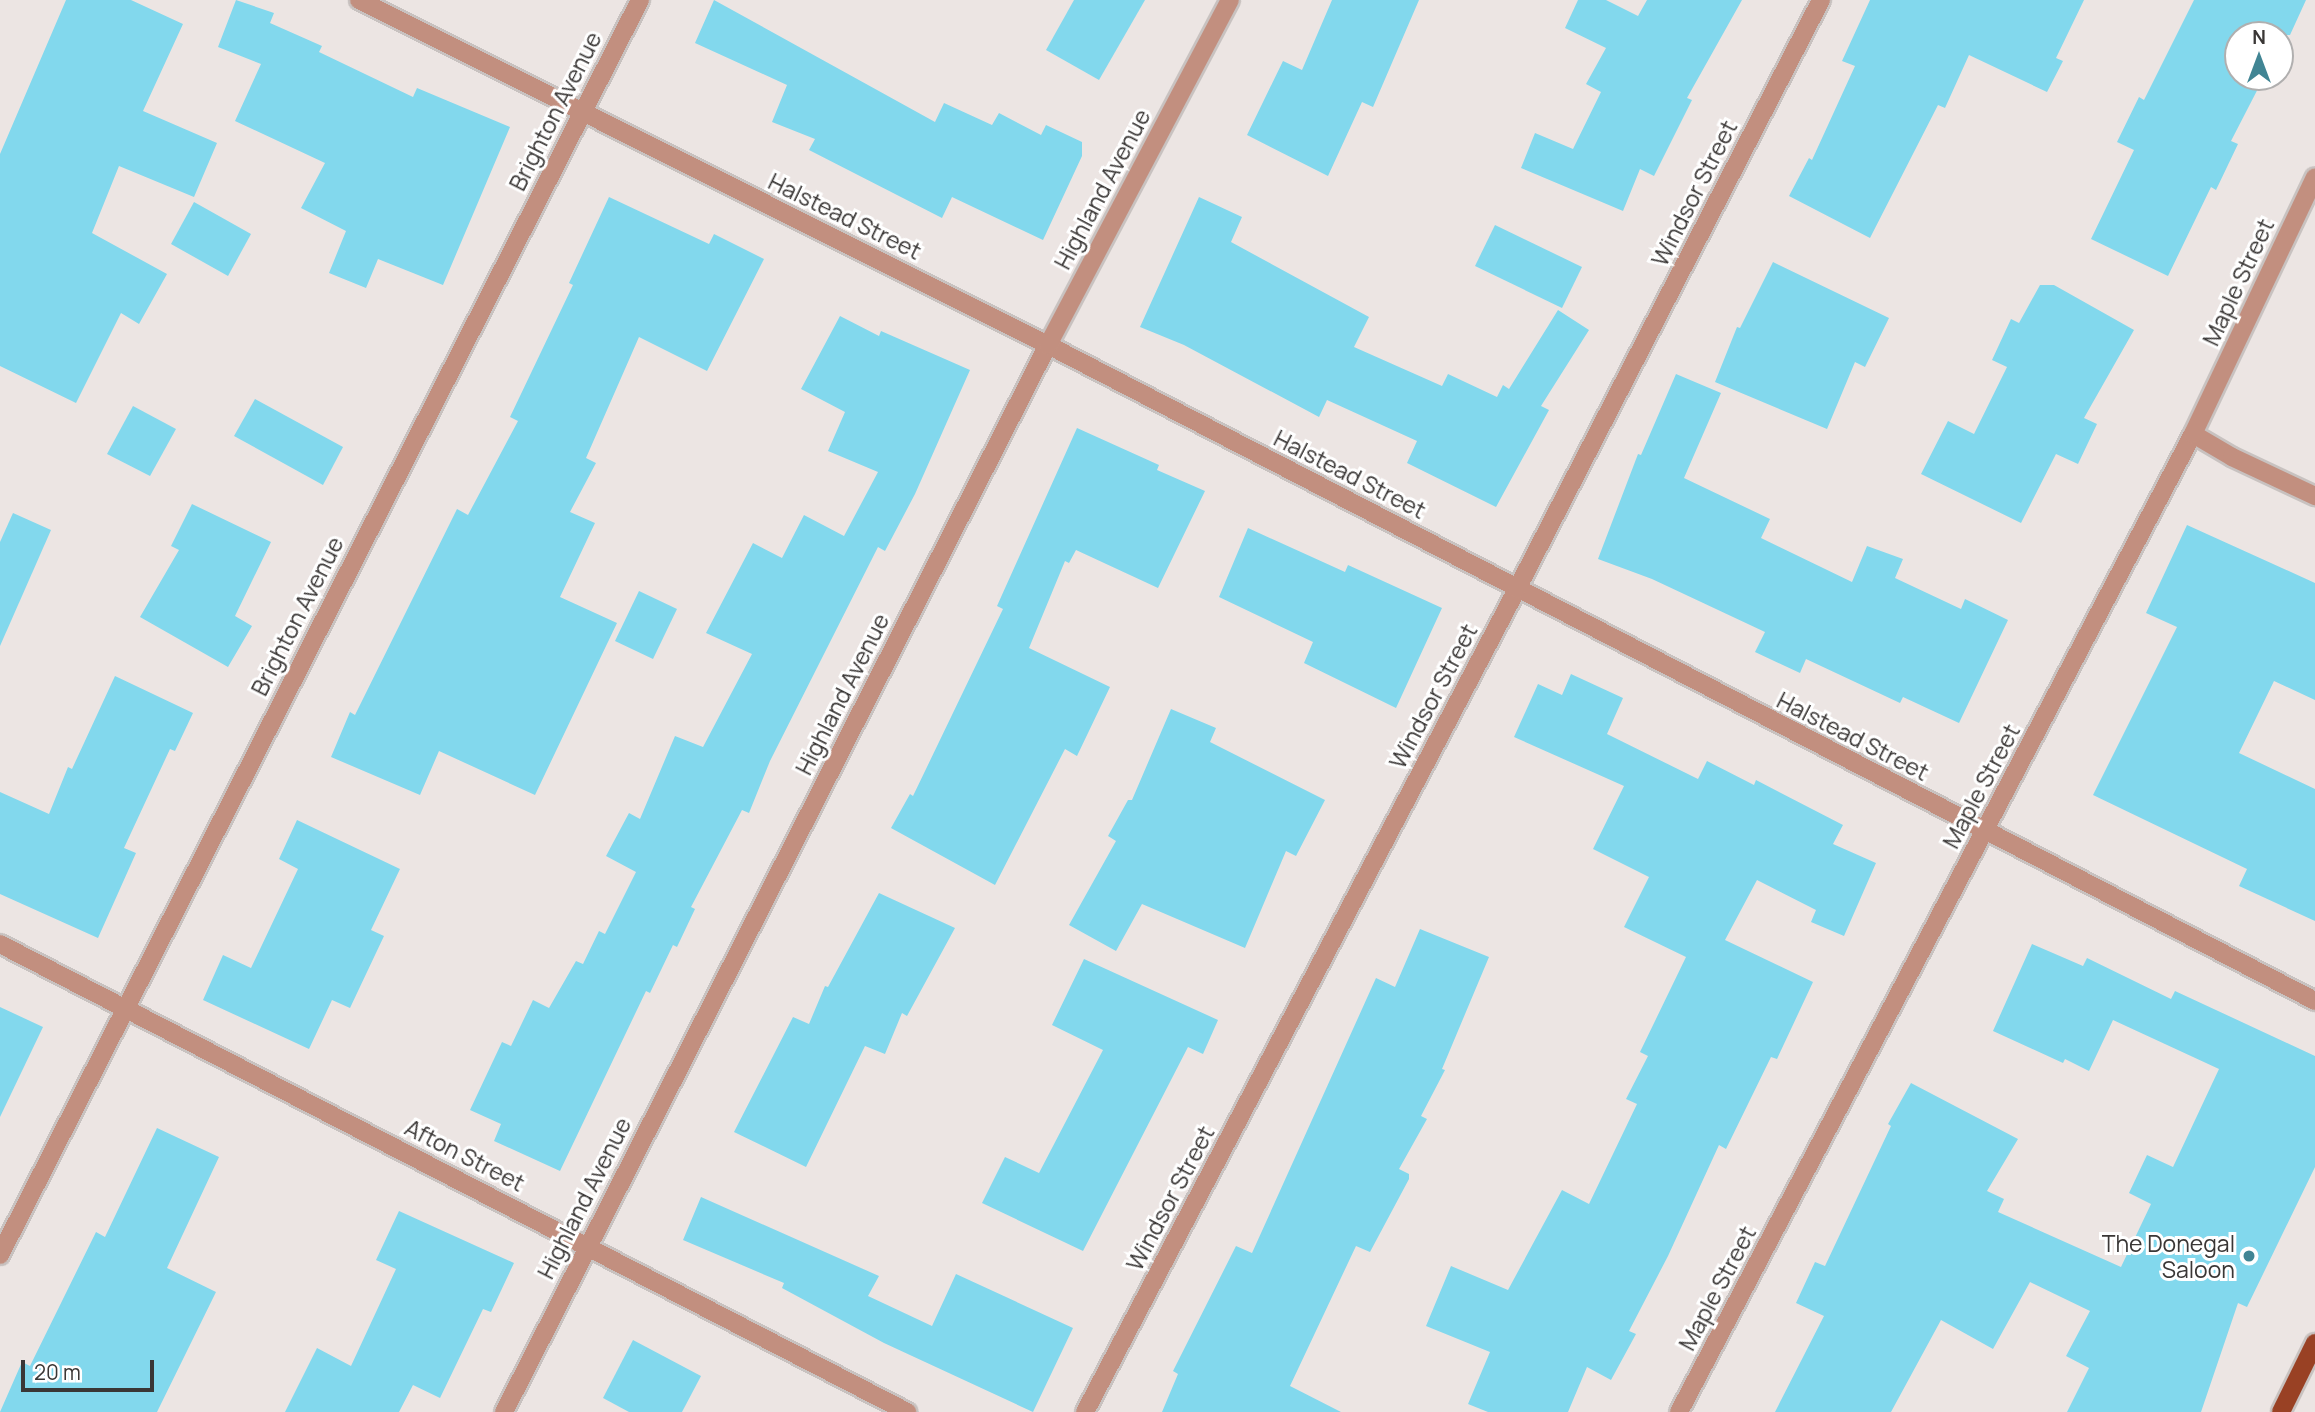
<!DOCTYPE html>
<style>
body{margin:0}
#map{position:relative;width:2315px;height:1412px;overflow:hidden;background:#ece5e3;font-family:Manrope,sans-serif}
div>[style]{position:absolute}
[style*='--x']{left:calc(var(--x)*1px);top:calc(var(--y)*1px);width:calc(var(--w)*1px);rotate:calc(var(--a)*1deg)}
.building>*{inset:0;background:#82d8ed}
.roads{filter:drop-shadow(2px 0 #c8c2c0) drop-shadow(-2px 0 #c8c2c0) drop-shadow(0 2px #c8c2c0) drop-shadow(0 -2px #c8c2c0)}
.service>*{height:18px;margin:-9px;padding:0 9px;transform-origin:9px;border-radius:9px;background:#c28f7f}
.minor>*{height:18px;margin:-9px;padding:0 9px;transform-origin:9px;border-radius:9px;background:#c28f7f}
.primary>*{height:18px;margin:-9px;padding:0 9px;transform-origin:9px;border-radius:9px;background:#994124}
.dots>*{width:19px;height:19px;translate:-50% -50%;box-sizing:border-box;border:4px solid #fff;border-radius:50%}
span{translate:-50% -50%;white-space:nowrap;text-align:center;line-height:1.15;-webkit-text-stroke:6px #fff;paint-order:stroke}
.street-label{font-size:23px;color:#3a3736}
.poi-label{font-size:23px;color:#3a3736}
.right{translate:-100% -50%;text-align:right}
.north{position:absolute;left:2224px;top:21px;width:70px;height:70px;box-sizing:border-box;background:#fff;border:2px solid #b0afaf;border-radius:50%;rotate:0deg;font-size:19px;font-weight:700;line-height:28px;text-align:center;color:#3a3736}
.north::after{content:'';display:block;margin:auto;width:24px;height:32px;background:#418594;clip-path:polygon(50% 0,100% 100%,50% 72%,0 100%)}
.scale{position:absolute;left:21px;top:1360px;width:133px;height:32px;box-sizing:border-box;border:4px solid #3a3736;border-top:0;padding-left:9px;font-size:21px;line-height:24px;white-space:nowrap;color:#3a3736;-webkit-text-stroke:5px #fff;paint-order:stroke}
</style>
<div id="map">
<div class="building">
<i style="clip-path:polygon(66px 0,131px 0,183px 24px,143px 111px,217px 143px,194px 197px,119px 166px,92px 233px,167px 274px,139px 324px,121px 313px,76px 403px,0 366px,0 154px)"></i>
<i style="clip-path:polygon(236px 0,274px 13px,270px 23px,322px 46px,319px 52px,413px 97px,417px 88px,510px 127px,443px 285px,378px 259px,366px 288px,329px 273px,346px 231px,301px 208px,325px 163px,235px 121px,261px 64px,218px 47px)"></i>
<i style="clip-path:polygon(714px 0,935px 122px,944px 103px,992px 125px,999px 113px,1041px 135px,1046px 125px,1082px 142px,1082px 156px,1043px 240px,952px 197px,942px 218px,809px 150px,815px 139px,772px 122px,787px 85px,695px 43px)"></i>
<i style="clip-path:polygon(1074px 0,1145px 0,1099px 80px,1046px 50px)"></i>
<i style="clip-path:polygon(1332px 0,1419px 0,1373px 107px,1362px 102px,1328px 176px,1247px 135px,1283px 61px,1302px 70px)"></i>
<i style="clip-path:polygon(1578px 0,1606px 0,1638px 16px,1647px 0,1742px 0,1687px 98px,1692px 100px,1654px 176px,1640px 169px,1623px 211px,1521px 168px,1535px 133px,1573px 149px,1601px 92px,1586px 84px,1606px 48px,1565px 28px)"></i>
<i style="clip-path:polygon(1870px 0,2084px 0,2056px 58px,2063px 61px,2047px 92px,1969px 55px,1945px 108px,1938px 105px,1870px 238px,1789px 196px,1809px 158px,1812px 160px,1855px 66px,1842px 61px)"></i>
<i style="clip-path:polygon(2194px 0,2306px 0,2290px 35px,2285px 35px,2280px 44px,2280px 35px,2238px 35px,2238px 77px,2264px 77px,2231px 141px,2238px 144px,2216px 190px,2211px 187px,2168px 276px,2091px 239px,2134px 150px,2117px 142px,2139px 97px,2144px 100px)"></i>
<i style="clip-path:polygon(609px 197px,709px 244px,714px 234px,764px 259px,707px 371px,639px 337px,586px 458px,596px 463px,570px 512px,595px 523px,560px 597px,617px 623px,535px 795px,439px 751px,420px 795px,331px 757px,350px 712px,355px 715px,457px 509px,468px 515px,518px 421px,510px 417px,573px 285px,569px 283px)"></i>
<i style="clip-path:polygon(1199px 197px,1242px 217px,1231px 242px,1369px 317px,1354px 347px,1442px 386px,1448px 374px,1497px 397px,1503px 385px,1509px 389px,1558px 310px,1589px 330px,1541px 406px,1549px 410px,1496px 507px,1407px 463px,1417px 441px,1327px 400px,1319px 417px,1184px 345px,1140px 327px)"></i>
<i style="clip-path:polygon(194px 202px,251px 234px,228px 276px,171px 244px)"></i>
<i style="clip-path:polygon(1495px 225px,1582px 267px,1562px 308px,1475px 266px)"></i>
<i style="clip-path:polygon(1773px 262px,1889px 318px,1865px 367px,1855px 362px,1827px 429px,1715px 382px,1737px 327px,1740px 328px)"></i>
<i style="clip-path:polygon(2040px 285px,2054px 285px,2134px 330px,2084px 418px,2097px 424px,2078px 464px,2056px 454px,2021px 523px,1921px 474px,1948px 421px,1974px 434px,2007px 367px,1992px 360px,2011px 319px,2019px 323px)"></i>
<i style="clip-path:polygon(840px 316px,879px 336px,881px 331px,970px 370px,915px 494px,885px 551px,878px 547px,770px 761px,749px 813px,742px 810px,691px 907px,695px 909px,677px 947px,673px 945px,650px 993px,646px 991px,560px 1171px,494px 1141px,501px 1124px,470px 1110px,502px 1042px,511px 1046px,533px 1000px,549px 1008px,576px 961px,583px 964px,599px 931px,605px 934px,636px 872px,606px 856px,629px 813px,640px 819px,675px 736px,703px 747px,752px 654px,706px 633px,753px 543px,782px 558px,804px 515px,844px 536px,878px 472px,828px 451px,845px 412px,801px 389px)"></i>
<i style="clip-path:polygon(1676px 374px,1721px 393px,1684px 478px,1770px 519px,1761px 538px,1852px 582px,1867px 546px,1903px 559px,1895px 578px,1961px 609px,1965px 599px,2008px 620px,1959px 723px,1903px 697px,1900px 703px,1806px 659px,1800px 673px,1755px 652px,1765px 632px,1652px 579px,1598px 559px,1638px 454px,1641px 455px)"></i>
<i style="clip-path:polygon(255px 399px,343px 447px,323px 485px,234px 436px)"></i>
<i style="clip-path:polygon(133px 406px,176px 429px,150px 476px,107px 454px)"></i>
<i style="clip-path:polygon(1077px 428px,1159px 465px,1157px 470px,1205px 491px,1158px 588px,1076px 550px,1069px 563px,1065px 561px,1029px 648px,1110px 687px,1077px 756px,1065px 749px,995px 885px,891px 828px,910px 794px,913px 796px,1003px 609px,997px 606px)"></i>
<i style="clip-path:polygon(192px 504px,271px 542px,235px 616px,252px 626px,228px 667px,140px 617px,179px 550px,171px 546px)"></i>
<i style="clip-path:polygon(13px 513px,51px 530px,0 646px,0 542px)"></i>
<i style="clip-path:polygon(2187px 525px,2315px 583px,2315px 700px,2274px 681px,2239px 753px,2315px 789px,2315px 921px,2239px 886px,2247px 869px,2093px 795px,2177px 627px,2146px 613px)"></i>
<i style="clip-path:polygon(1248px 528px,1345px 572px,1348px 565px,1442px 608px,1396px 708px,1304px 663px,1313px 642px,1219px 597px)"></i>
<i style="clip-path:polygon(639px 591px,677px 609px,653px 659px,615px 641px)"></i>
<i style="clip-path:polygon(1571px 674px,1623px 698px,1607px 734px,1698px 779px,1707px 761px,1754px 785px,1756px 780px,1843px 825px,1833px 844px,1876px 863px,1844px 936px,1811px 922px,1816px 910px,1757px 880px,1725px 940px,1813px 982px,1777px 1059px,1771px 1057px,1726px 1149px,1719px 1145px,1668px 1256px,1629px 1331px,1636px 1334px,1611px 1380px,1587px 1367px,1568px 1412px,1488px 1412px,1468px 1404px,1490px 1352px,1426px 1326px,1451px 1266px,1508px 1290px,1562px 1190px,1589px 1204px,1637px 1104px,1626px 1099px,1648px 1056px,1640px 1052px,1686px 957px,1624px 927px,1649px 877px,1593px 849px,1624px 786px,1514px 737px,1538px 684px,1562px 695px)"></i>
<i style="clip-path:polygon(115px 676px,193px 713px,175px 751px,170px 749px,124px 848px,136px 853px,98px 938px,0 894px,0 792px,49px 814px,68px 767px,72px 769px)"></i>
<i style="clip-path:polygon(1171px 709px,1216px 728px,1210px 742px,1325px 800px,1296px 856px,1286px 851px,1245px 948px,1142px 904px,1116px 951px,1069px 925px,1116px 841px,1108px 836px,1128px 800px,1132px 800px)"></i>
<i style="clip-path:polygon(297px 820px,400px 869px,371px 930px,384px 936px,350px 1008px,332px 1000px,309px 1049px,203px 1000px,223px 955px,251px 968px,298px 869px,279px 859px)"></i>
<i style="clip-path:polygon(879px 893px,955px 928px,907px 1016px,902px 1013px,885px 1054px,865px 1046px,806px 1167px,734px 1132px,793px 1017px,809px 1024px,825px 986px,828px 987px)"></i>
<i style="clip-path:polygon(1420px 929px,1489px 957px,1442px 1069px,1445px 1070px,1421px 1116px,1427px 1119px,1399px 1169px,1409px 1174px,1409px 1179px,1370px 1252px,1356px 1246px,1290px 1386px,1341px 1412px,1162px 1412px,1178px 1374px,1173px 1371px,1236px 1246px,1252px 1253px,1376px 978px,1395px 987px)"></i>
<i style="clip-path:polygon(2032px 944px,2083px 966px,2087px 958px,2171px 999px,2175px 991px,2315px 1056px,2315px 1167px,2247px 1307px,2238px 1303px,2201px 1412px,2067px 1412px,2089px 1368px,2066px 1356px,2090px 1311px,2030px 1282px,1993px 1349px,1941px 1320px,1891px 1412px,1775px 1412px,1824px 1316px,1796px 1303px,1815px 1262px,1825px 1266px,1891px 1126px,1888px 1124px,1911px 1083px,2018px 1139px,1987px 1191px,2004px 1199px,1998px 1212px,2121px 1267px,2151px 1204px,2129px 1193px,2147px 1155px,2173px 1167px,2219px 1069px,2113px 1020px,2089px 1071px,2065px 1059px,2063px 1063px,1993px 1031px)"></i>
<i style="clip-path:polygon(1084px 959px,1218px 1020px,1203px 1054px,1188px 1047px,1083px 1251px,982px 1203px,1005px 1157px,1039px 1173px,1103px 1050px,1052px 1025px)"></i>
<i style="clip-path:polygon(0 1007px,43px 1027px,0 1117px)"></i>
<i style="clip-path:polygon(157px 1128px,219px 1157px,167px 1268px,216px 1292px,157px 1412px,0 1412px,22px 1362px,30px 1366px,96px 1232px,105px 1237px)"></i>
<i style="clip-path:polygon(701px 1197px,879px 1276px,868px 1296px,932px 1326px,956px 1274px,1073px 1328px,1033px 1412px,884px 1343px,782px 1288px,784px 1283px,683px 1240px)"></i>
<i style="clip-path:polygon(399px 1211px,514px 1263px,491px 1312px,483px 1309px,440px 1398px,413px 1385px,399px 1412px,285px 1412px,317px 1348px,351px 1366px,396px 1269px,376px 1260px)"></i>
<i style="clip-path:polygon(633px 1340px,701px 1376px,682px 1412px,629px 1412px,603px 1398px)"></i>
</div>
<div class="roads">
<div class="service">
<i style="--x:2193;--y:434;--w:45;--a:30.5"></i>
<i style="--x:2232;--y:457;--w:92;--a:25.2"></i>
</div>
<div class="minor">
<i style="--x:359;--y:0;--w:771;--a:26.6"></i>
<i style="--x:1048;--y:345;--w:1427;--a:27.37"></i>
<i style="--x:0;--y:944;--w:1021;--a:27.29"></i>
<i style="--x:0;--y:1255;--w:1409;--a:-62.98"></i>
<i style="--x:504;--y:1412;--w:1198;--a:-62.99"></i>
<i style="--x:1048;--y:345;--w:390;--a:-62.2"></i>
<i style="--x:1085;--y:1412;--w:929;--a:-62.3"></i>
<i style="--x:1517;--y:589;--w:663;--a:-62.7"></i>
<i style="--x:1679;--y:1412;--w:1105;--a:-62.28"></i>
<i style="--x:2193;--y:434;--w:284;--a:-64.6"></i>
</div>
<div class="primary">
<i style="--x:2281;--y:1412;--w:77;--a:-63.8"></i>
</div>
</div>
<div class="dots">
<i style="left:2249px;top:1256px;background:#418594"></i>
</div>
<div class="street-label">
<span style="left:555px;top:111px;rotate:-63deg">Brighton Avenue</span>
<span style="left:1102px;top:189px;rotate:-62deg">Highland Avenue</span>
<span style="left:1694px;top:193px;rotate:-63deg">Windsor Street</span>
<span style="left:845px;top:216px;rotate:26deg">Halstead Street</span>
<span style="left:2238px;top:282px;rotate:-65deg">Maple Street</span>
<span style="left:1350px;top:474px;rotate:27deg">Halstead Street</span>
<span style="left:297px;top:616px;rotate:-63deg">Brighton Avenue</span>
<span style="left:842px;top:694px;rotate:-63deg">Highland Avenue</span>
<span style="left:1433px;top:696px;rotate:-62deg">Windsor Street</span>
<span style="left:1853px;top:736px;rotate:27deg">Halstead Street</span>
<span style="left:1981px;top:786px;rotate:-62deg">Maple Street</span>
<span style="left:465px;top:1155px;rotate:27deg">Afton Street</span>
<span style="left:584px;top:1198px;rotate:-63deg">Highland Avenue</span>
<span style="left:1170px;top:1198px;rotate:-62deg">Windsor Street</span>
<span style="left:1717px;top:1288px;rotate:-62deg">Maple Street</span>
</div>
<div class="poi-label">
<span class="right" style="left:2235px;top:1256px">The Donegal<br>Saloon</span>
</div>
<div class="north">N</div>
<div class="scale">20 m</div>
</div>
